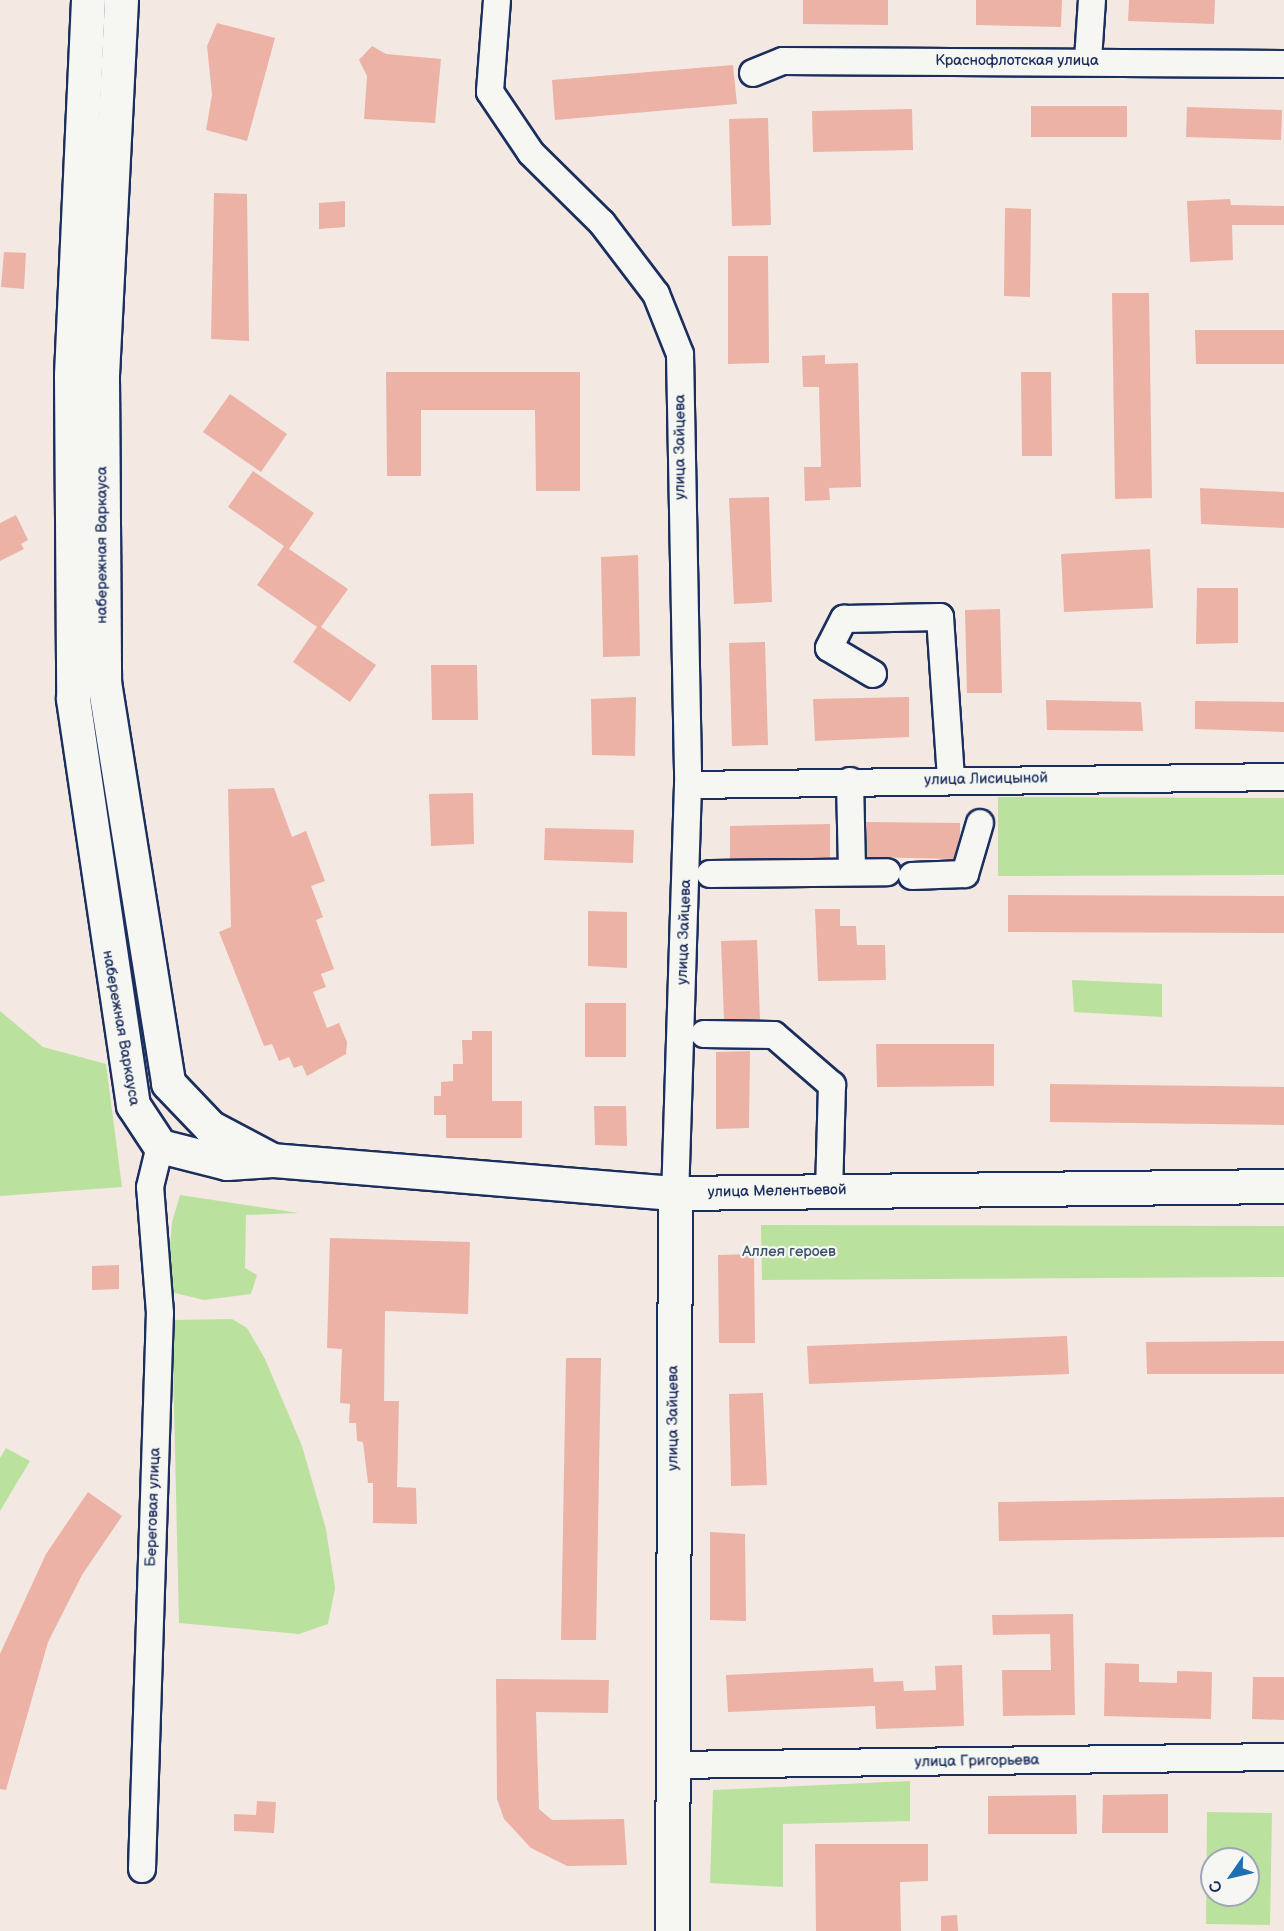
<!DOCTYPE html>
<meta charset="utf-8">
<style>
body{margin:0}
#map{position:relative;width:1284px;height:1931px;overflow:hidden;background:#f4e8e3;font-family:"Balsamiq Sans",sans-serif}
div>[style]{position:absolute}
[style*='--x']{left:calc(var(--x)*1px);top:calc(var(--y)*1px);width:calc(var(--w)*1px);rotate:calc(var(--a)*1deg)}
.green>*{inset:0;background:#bae29e}
.building>*{inset:0;background:#ecb2a5}
.roads{filter:drop-shadow(2px 0 #1b2f5e) drop-shadow(-2px 0 #1b2f5e) drop-shadow(0 2px #1b2f5e) drop-shadow(0 -2px #1b2f5e)}
.minor>*{height:26px;margin:-13px;padding:0 13px;transform-origin:13px;border-radius:13px;background:#f6f6f2}
.major>*{height:33px;margin:-16.5px;padding:0 16.5px;transform-origin:16.5px;border-radius:16.5px;background:#f6f6f2}
span{translate:-50% -50%;white-space:nowrap;text-align:center;line-height:1.15;-webkit-text-stroke:4.5px #f6f6f2;paint-order:stroke}
.street-label{font-size:15px;color:#1b2f5e}
.park-label{font-size:15px;color:#3b536b}
.north{position:absolute;left:1200px;top:1847px;width:60px;height:60px;box-sizing:border-box;background:#f6f6f2;border:2px solid #9ea6b7;border-radius:50%;rotate:236deg;font-size:16px;font-weight:700;line-height:24px;text-align:center;color:#1b2f5e}
.north::after{content:'';display:block;margin:auto;width:21px;height:27px;background:#1f6fb2;clip-path:polygon(50% 0,100% 100%,50% 72%,0 100%)}
</style>
<div id="map">
<div class="green">
<i style="clip-path:polygon(998px 797px,1284px 798px,1284px 875px,998px 876px)"></i>
<i style="clip-path:polygon(1072px 980px,1162px 984px,1162px 1017px,1074px 1012px)"></i>
<i style="clip-path:polygon(0 1011px,43px 1047px,106px 1064px,122px 1187px,0 1196px)"></i>
<i style="clip-path:polygon(180px 1195px,299px 1213px,246px 1215px,245px 1268px,257px 1275px,251px 1294px,204px 1300px,175px 1293px,167px 1285px,172px 1222px)"></i>
<i style="clip-path:polygon(761px 1225px,1284px 1226px,1284px 1277px,762px 1280px)"></i>
<i style="clip-path:polygon(232px 1319px,247px 1328px,265px 1359px,302px 1446px,326px 1529px,335px 1588px,328px 1624px,299px 1634px,179px 1623px,172px 1320px)"></i>
<i style="clip-path:polygon(6px 1448px,30px 1461px,0 1511px,0 1458px)"></i>
<i style="clip-path:polygon(910px 1781px,910px 1821px,783px 1824px,783px 1887px,710px 1883px,713px 1790px)"></i>
<i style="clip-path:polygon(evenodd,1207px 1812px,1272px 1813px,1270px 1925px,1206px 1924px,1207px 1812px,1212px 1859px,1248px 1859px,1248px 1895px,1212px 1895px,1212px 1859px)"></i>
</div>
<div class="building">
<i style="clip-path:polygon(803px 0,888px 0,888px 25px,803px 24px)"></i>
<i style="clip-path:polygon(976px 0,1062px 0,1061px 27px,976px 25px)"></i>
<i style="clip-path:polygon(1129px 0,1215px 0,1214px 24px,1128px 21px)"></i>
<i style="clip-path:polygon(217px 23px,275px 38px,247px 141px,206px 130px,212px 95px,207px 46px)"></i>
<i style="clip-path:polygon(372px 46px,386px 54px,441px 59px,435px 123px,364px 119px,367px 76px,359px 60px)"></i>
<i style="clip-path:polygon(733px 65px,737px 104px,555px 120px,552px 80px)"></i>
<i style="clip-path:polygon(1031px 106px,1127px 106px,1127px 137px,1031px 137px)"></i>
<i style="clip-path:polygon(1187px 107px,1282px 110px,1281px 140px,1186px 137px)"></i>
<i style="clip-path:polygon(912px 109px,913px 150px,813px 152px,812px 111px)"></i>
<i style="clip-path:polygon(768px 118px,771px 225px,732px 226px,729px 119px)"></i>
<i style="clip-path:polygon(214px 193px,247px 194px,249px 341px,211px 339px)"></i>
<i style="clip-path:polygon(1230px 199px,1231px 205px,1284px 206px,1284px 225px,1232px 225px,1233px 260px,1190px 262px,1187px 201px)"></i>
<i style="clip-path:polygon(345px 201px,345px 227px,319px 229px,319px 203px)"></i>
<i style="clip-path:polygon(1005px 208px,1031px 209px,1030px 297px,1004px 296px)"></i>
<i style="clip-path:polygon(4px 252px,26px 253px,24px 289px,1px 287px)"></i>
<i style="clip-path:polygon(728px 256px,768px 256px,769px 363px,728px 364px)"></i>
<i style="clip-path:polygon(1112px 293px,1149px 293px,1152px 498px,1115px 499px)"></i>
<i style="clip-path:polygon(1195px 330px,1284px 330px,1284px 364px,1196px 364px)"></i>
<i style="clip-path:polygon(825px 355px,825px 364px,858px 363px,861px 487px,829px 488px,830px 500px,805px 501px,804px 467px,821px 467px,819px 387px,803px 387px,802px 356px)"></i>
<i style="clip-path:polygon(386px 372px,580px 372px,580px 491px,536px 491px,535px 410px,421px 410px,421px 476px,387px 476px)"></i>
<i style="clip-path:polygon(1021px 372px,1051px 372px,1052px 456px,1022px 456px)"></i>
<i style="clip-path:polygon(230px 394px,287px 434px,261px 472px,203px 432px)"></i>
<i style="clip-path:polygon(253px 471px,314px 513px,289px 549px,348px 589px,321px 627px,376px 665px,350px 702px,293px 662px,317px 627px,257px 585px,284px 546px,228px 507px)"></i>
<i style="clip-path:polygon(1200px 488px,1284px 492px,1284px 528px,1201px 524px)"></i>
<i style="clip-path:polygon(769px 497px,772px 602px,734px 604px,729px 498px)"></i>
<i style="clip-path:polygon(16px 515px,28px 540px,21px 544px,24px 549px,0 561px,0 523px)"></i>
<i style="clip-path:polygon(1150px 549px,1153px 608px,1064px 612px,1061px 554px)"></i>
<i style="clip-path:polygon(638px 555px,640px 656px,603px 657px,601px 557px)"></i>
<i style="clip-path:polygon(1197px 588px,1238px 588px,1238px 643px,1196px 644px)"></i>
<i style="clip-path:polygon(1000px 609px,1002px 693px,967px 693px,965px 610px)"></i>
<i style="clip-path:polygon(765px 642px,768px 745px,732px 746px,729px 643px)"></i>
<i style="clip-path:polygon(431px 665px,477px 665px,478px 720px,432px 720px)"></i>
<i style="clip-path:polygon(636px 697px,635px 756px,592px 755px,591px 699px)"></i>
<i style="clip-path:polygon(909px 697px,909px 737px,815px 741px,813px 699px)"></i>
<i style="clip-path:polygon(1046px 700px,1141px 702px,1143px 731px,1047px 730px)"></i>
<i style="clip-path:polygon(1195px 701px,1284px 702px,1284px 732px,1195px 729px)"></i>
<i style="clip-path:polygon(274px 788px,292px 837px,306px 831px,325px 881px,311px 886px,323px 917px,316px 920px,334px 969px,321px 974px,326px 987px,313px 992px,327px 1028px,339px 1023px,347px 1042px,346px 1054px,307px 1076px,302px 1065px,294px 1068px,289px 1057px,279px 1061px,272px 1044px,264px 1046px,219px 932px,231px 927px,228px 789px)"></i>
<i style="clip-path:polygon(473px 793px,474px 844px,431px 846px,429px 794px)"></i>
<i style="clip-path:polygon(866px 822px,960px 823px,960px 836px,954px 859px,867px 857px)"></i>
<i style="clip-path:polygon(830px 824px,830px 858px,730px 859px,730px 826px)"></i>
<i style="clip-path:polygon(545px 828px,634px 830px,633px 863px,544px 860px)"></i>
<i style="clip-path:polygon(1008px 895px,1284px 896px,1284px 933px,1008px 932px)"></i>
<i style="clip-path:polygon(815px 909px,840px 909px,840px 926px,856px 926px,857px 945px,885px 945px,886px 980px,818px 981px)"></i>
<i style="clip-path:polygon(588px 911px,627px 912px,627px 968px,588px 966px)"></i>
<i style="clip-path:polygon(757px 940px,760px 1020px,724px 1019px,721px 941px)"></i>
<i style="clip-path:polygon(585px 1003px,626px 1003px,626px 1057px,585px 1057px)"></i>
<i style="clip-path:polygon(472px 1031px,492px 1031px,492px 1101px,522px 1101px,522px 1138px,446px 1138px,446px 1115px,434px 1115px,434px 1096px,441px 1096px,441px 1082px,453px 1081px,453px 1064px,463px 1064px,462px 1040px,472px 1040px)"></i>
<i style="clip-path:polygon(876px 1044px,994px 1044px,994px 1086px,877px 1087px)"></i>
<i style="clip-path:polygon(750px 1051px,749px 1128px,716px 1129px,716px 1052px)"></i>
<i style="clip-path:polygon(1050px 1084px,1284px 1087px,1284px 1125px,1050px 1122px)"></i>
<i style="clip-path:polygon(594px 1106px,626px 1106px,627px 1146px,595px 1145px)"></i>
<i style="clip-path:polygon(330px 1238px,470px 1242px,468px 1314px,385px 1311px,384px 1401px,399px 1401px,397px 1487px,416px 1488px,417px 1524px,373px 1523px,373px 1483px,368px 1483px,363px 1442px,357px 1441px,356px 1423px,349px 1423px,350px 1404px,340px 1403px,342px 1349px,327px 1348px)"></i>
<i style="clip-path:polygon(754px 1254px,755px 1343px,719px 1343px,718px 1255px)"></i>
<i style="clip-path:polygon(119px 1265px,119px 1289px,92px 1290px,92px 1266px)"></i>
<i style="clip-path:polygon(1067px 1336px,1069px 1374px,809px 1384px,807px 1346px)"></i>
<i style="clip-path:polygon(1284px 1341px,1284px 1374px,1147px 1374px,1146px 1342px)"></i>
<i style="clip-path:polygon(566px 1358px,601px 1358px,596px 1640px,561px 1640px)"></i>
<i style="clip-path:polygon(763px 1393px,767px 1485px,731px 1486px,729px 1394px)"></i>
<i style="clip-path:polygon(88px 1492px,122px 1516px,82px 1575px,48px 1642px,6px 1790px,0 1789px,0 1654px,46px 1554px)"></i>
<i style="clip-path:polygon(1284px 1497px,1284px 1537px,999px 1541px,998px 1502px)"></i>
<i style="clip-path:polygon(710px 1532px,745px 1534px,746px 1621px,710px 1620px)"></i>
<i style="clip-path:polygon(1073px 1614px,1075px 1715px,1003px 1716px,1002px 1670px,1051px 1670px,1050px 1634px,993px 1635px,992px 1615px)"></i>
<i style="clip-path:polygon(1105px 1663px,1139px 1664px,1139px 1682px,1177px 1683px,1177px 1671px,1212px 1672px,1211px 1719px,1104px 1716px)"></i>
<i style="clip-path:polygon(962px 1665px,964px 1726px,876px 1729px,875px 1706px,728px 1712px,726px 1675px,873px 1668px,874px 1682px,903px 1681px,904px 1691px,936px 1690px,935px 1666px)"></i>
<i style="clip-path:polygon(1253px 1677px,1284px 1677px,1284px 1720px,1252px 1719px)"></i>
<i style="clip-path:polygon(496px 1679px,609px 1680px,608px 1713px,536px 1712px,539px 1809px,552px 1820px,624px 1819px,627px 1865px,567px 1866px,531px 1848px,504px 1819px,497px 1799px)"></i>
<i style="clip-path:polygon(1168px 1794px,1168px 1833px,1102px 1833px,1103px 1795px)"></i>
<i style="clip-path:polygon(1076px 1795px,1077px 1834px,988px 1834px,988px 1796px)"></i>
<i style="clip-path:polygon(257px 1801px,276px 1802px,274px 1833px,234px 1831px,234px 1814px,256px 1815px)"></i>
<i style="clip-path:polygon(815px 1844px,928px 1844px,928px 1881px,900px 1882px,901px 1931px,816px 1931px)"></i>
<i style="clip-path:polygon(957px 1915px,958px 1931px,941px 1931px,941px 1916px)"></i>
</div>
<div class="roads">
<div class="minor">
<i style="--x:497;--y:0;--w:92;--a:94.4"></i>
<i style="--x:490;--y:92;--w:73;--a:56.1"></i>
<i style="--x:531;--y:153;--w:100;--a:44.6"></i>
<i style="--x:602;--y:223;--w:89;--a:52.7"></i>
<i style="--x:656;--y:294;--w:65;--a:68.2"></i>
<i style="--x:680;--y:354;--w:431;--a:88.9"></i>
<i style="--x:688;--y:785;--w:408;--a:91.8"></i>
<i style="--x:1088;--y:60;--w:60;--a:-86.2"></i>
<i style="--x:753;--y:73;--w:32;--a:-22"></i>
<i style="--x:783;--y:61;--w:501;--a:0.34"></i>
<i style="--x:873;--y:674;--w:51;--a:-149.4"></i>
<i style="--x:829;--y:648;--w:33;--a:-63"></i>
<i style="--x:844;--y:619;--w:96;--a:-1.2"></i>
<i style="--x:940;--y:617;--w:162;--a:86.1"></i>
<i style="--x:850;--y:781;--w:91;--a:88.7"></i>
<i style="--x:688;--y:785;--w:596;--a:-0.77"></i>
<i style="--x:710;--y:874;--w:177;--a:-0.6"></i>
<i style="--x:912;--y:876;--w:53;--a:-2.2"></i>
<i style="--x:965;--y:874;--w:53;--a:-73.6"></i>
<i style="--x:704;--y:1034;--w:70;--a:0.8"></i>
<i style="--x:774;--y:1035;--w:77;--a:40.8"></i>
<i style="--x:832;--y:1085;--w:105;--a:91.6"></i>
<i style="--x:671;--y:1765;--w:613;--a:-0.75"></i>
<i style="--x:142;--y:1869;--w:556;--a:-88.15"></i>
<i style="--x:160;--y:1313;--w:126;--a:-94.5"></i>
<i style="--x:150;--y:1187;--w:42;--a:-76.3"></i>
</div>
<div class="major">
<i style="--x:88;--y:0;--w:376;--a:92.6"></i>
<i style="--x:71;--y:376;--w:323;--a:89.6"></i>
<i style="--x:73;--y:699;--w:410;--a:81.6"></i>
<i style="--x:133;--y:1105;--w:49;--a:56.6"></i>
<i style="--x:160;--y:1146;--w:69;--a:14.2"></i>
<i style="--x:227;--y:1163;--w:45;--a:-3.8"></i>
<i style="--x:272;--y:1160;--w:404;--a:4.7"></i>
<i style="--x:675;--y:1193;--w:609;--a:-0.66"></i>
<i style="--x:121;--y:0;--w:378;--a:92.9"></i>
<i style="--x:102;--y:378;--w:304;--a:89.6"></i>
<i style="--x:104;--y:682;--w:406;--a:80.9"></i>
<i style="--x:168;--y:1083;--w:61;--a:46.3"></i>
<i style="--x:210;--y:1127;--w:70;--a:28"></i>
<i style="--x:672;--y:1931;--w:738;--a:-89.77"></i>
</div>
</div>
<div class="street-label">
<span style="left:1017px;top:61px">Краснофлотская улица</span>
<span style="left:680px;top:447px;rotate:-90deg">улица Зайцева</span>
<span style="left:102px;top:545px;rotate:-90deg">набережная Варкауса</span>
<span style="left:986px;top:779px;rotate:-1deg">улица Лисицыной</span>
<span style="left:684px;top:932px;rotate:-88deg">улица Зайцева</span>
<span style="left:121px;top:1028px;rotate:80deg">набережная Варкауса</span>
<span style="left:777px;top:1191px;rotate:-1deg">улица Мелентьевой</span>
<span style="left:673px;top:1418px;rotate:-90deg">улица Зайцева</span>
<span style="left:153px;top:1507px;rotate:-88deg">Береговая улица</span>
<span style="left:977px;top:1761px;rotate:-1deg">улица Григорьева</span>
</div>
<div class="park-label">
<span style="left:789px;top:1252px">Аллея героев</span>
</div>
<div class="north">С</div>
</div>
